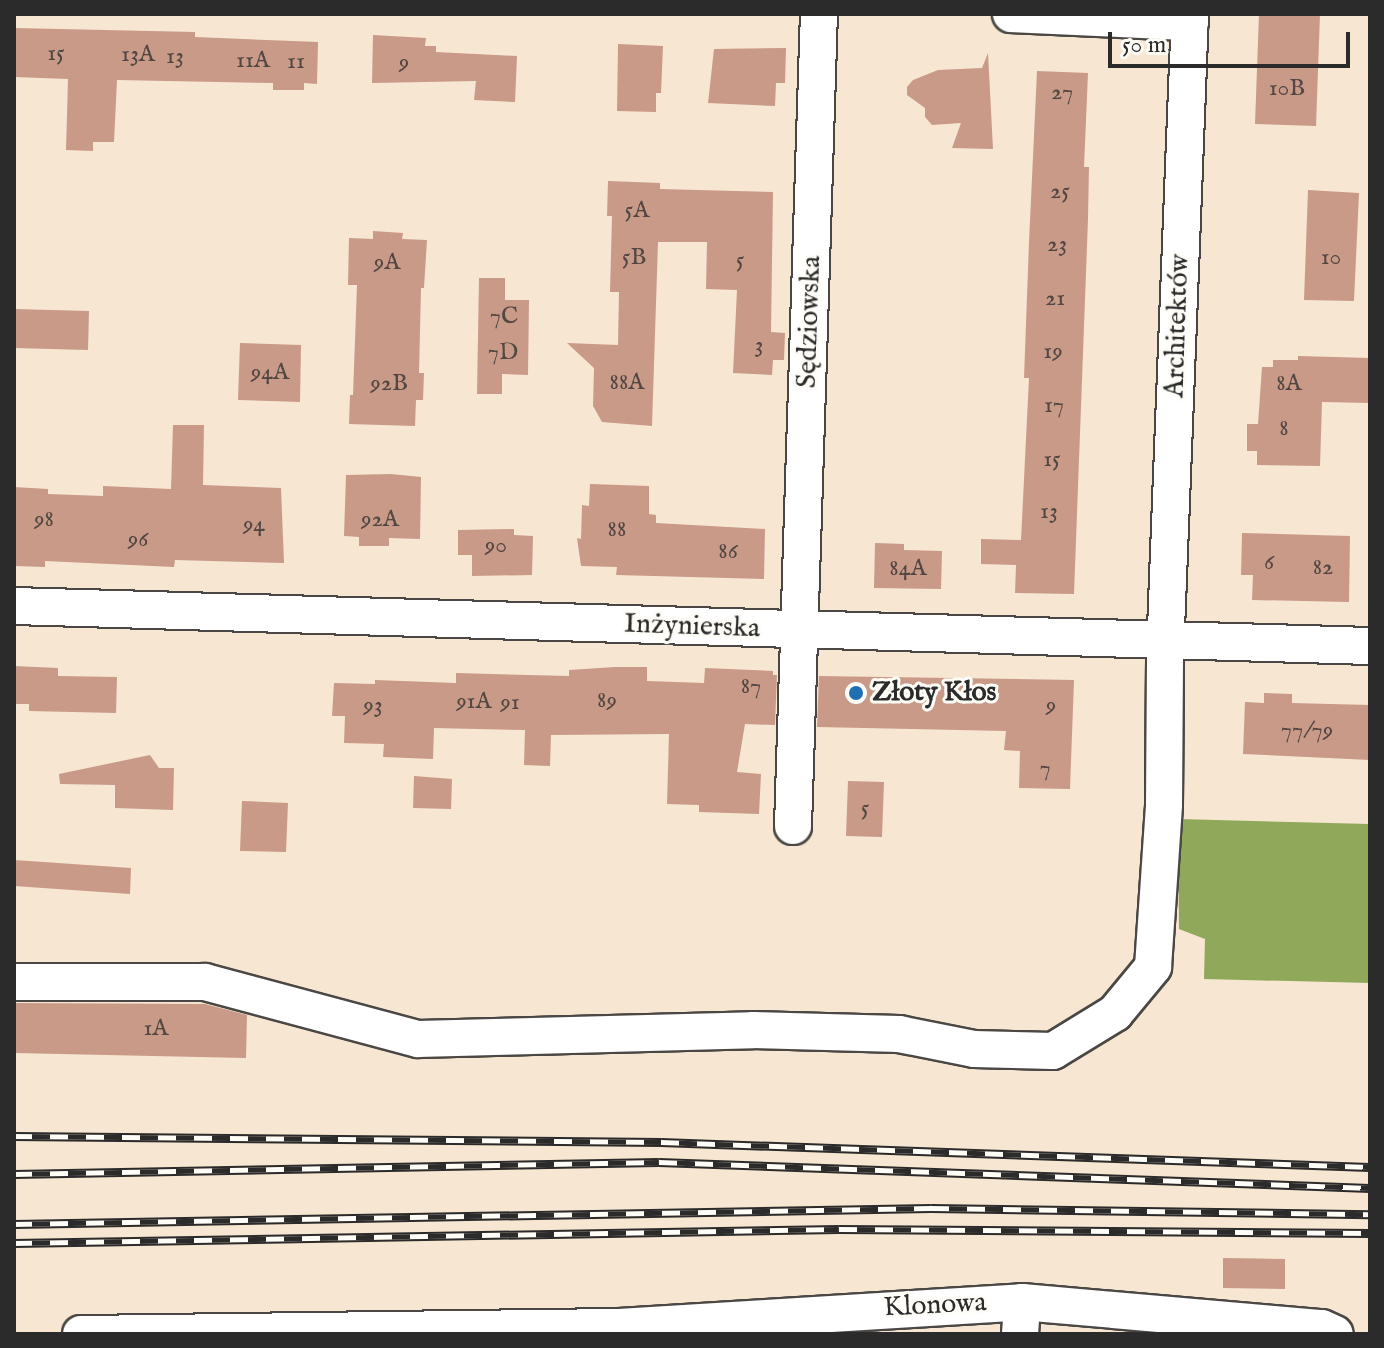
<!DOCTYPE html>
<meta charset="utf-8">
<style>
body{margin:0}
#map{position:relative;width:1384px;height:1348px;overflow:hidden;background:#f7e6d1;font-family:"IM FELL English",serif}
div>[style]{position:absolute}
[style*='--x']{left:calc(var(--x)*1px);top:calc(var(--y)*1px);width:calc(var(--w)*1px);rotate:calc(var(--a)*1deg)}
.forest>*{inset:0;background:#90a85a}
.building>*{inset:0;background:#c99a88}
.roads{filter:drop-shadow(2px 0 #4a4744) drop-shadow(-2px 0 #4a4744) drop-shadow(0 2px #4a4744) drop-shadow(0 -2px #4a4744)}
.minor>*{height:36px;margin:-18px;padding:0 18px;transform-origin:18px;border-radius:18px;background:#fff}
.rail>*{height:9px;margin-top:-4.5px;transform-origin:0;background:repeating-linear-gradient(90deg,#fdfcf7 0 18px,#2b2b2b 0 36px);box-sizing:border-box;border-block:2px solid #2b2b2b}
.dots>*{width:22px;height:22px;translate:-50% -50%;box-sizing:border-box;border:4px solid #fdfcf7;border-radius:50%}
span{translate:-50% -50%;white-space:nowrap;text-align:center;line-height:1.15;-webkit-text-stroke:6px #fdfcf7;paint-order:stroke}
.number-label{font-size:24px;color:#524742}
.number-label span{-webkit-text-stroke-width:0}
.street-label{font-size:28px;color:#2b2b2b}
.poi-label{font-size:28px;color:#2b2b2b;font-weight:700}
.left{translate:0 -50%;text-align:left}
.frame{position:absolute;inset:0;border:16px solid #2b2b2b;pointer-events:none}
.scale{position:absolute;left:1108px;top:32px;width:242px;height:36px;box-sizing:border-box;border:4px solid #2b2b2b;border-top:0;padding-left:10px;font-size:24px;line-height:28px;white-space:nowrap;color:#2b2b2b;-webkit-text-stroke:6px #fdfcf7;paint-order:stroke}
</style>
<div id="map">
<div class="forest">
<i style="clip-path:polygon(1178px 819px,1370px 824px,1370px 983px,1204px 979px,1205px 939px,1179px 929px)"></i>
</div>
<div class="building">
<i style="clip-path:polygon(1259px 14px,1320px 14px,1316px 126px,1255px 124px)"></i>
<i style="clip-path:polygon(14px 28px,195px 32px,195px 37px,318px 42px,317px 84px,304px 83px,304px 90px,273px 90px,273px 83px,117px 80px,114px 142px,93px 142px,93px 151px,66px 150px,68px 79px,14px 77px)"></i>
<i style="clip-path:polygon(373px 35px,426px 38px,425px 46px,436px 46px,436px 52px,517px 56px,515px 102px,474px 100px,476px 81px,372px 83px)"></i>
<i style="clip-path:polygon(618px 44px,663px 46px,661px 93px,656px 93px,656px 112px,617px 111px)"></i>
<i style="clip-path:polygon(786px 48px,785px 83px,776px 83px,775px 106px,708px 103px,714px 49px)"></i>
<i style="clip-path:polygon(988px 53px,993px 149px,952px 148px,961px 123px,932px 125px,925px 117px,925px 108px,907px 95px,907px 87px,913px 80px,938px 70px,982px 68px)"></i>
<i style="clip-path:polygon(1037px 71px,1088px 73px,1084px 167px,1089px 167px,1088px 219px,1074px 594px,1015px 593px,1016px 565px,981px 564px,981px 539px,1021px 540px,1029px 378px,1024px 378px,1029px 242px)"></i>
<i style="clip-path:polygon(608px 181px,660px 183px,660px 189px,773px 192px,771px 332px,785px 333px,784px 360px,773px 360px,772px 375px,733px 373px,737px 290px,706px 289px,707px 242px,658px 242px,652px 426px,602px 422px,593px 406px,594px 368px,567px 343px,618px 345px,619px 292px,610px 292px,612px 216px,607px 216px)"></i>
<i style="clip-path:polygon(1308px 190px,1359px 193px,1354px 301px,1304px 300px)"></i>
<i style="clip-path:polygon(373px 231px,403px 233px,402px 239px,427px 240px,424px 288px,421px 288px,419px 373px,424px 373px,423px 400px,416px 400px,415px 426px,349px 424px,350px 395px,353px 395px,357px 285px,348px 285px,349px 238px,373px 239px)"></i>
<i style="clip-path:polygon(479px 278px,505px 278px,505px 300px,529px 300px,528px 375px,502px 374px,502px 394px,477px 394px)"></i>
<i style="clip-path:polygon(14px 309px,89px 311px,88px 350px,14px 348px)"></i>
<i style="clip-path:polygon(240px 343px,301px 345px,300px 402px,238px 400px)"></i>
<i style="clip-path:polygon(1298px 356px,1370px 358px,1370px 403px,1322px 402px,1320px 466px,1257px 465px,1257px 451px,1247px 451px,1247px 424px,1258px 424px,1262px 367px,1273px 367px,1273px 360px,1298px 360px)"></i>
<i style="clip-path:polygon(173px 425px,204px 425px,203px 485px,281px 488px,284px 563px,175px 560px,174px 567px,45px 561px,45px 567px,14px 566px,14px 487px,48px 489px,48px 494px,103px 496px,103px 486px,171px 489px)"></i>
<i style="clip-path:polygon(391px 474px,421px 477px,420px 539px,389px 538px,389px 546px,359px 546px,359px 537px,344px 536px,346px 475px)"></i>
<i style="clip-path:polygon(590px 484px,649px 486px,649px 514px,656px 515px,656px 523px,765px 529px,764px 579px,616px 575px,617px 567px,581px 566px,577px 538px,581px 539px,582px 505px,589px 506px)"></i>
<i style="clip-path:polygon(514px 529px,514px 535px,533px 536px,532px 575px,472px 576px,472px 555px,458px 555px,458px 530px)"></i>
<i style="clip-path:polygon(1242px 533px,1350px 536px,1349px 602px,1252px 600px,1253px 575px,1241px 575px)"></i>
<i style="clip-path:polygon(875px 543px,904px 544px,904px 550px,942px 551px,941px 589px,874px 588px)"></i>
<i style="clip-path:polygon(14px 666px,58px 668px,58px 676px,117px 677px,116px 713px,29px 711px,29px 704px,14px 704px)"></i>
<i style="clip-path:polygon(615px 667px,647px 667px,647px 681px,704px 683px,705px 668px,773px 671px,773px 675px,777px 675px,775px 725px,745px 724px,737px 772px,761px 774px,759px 814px,699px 812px,699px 805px,667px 804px,669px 734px,551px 735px,550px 766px,524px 765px,525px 730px,434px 728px,433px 759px,383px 757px,384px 744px,344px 743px,345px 716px,332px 716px,334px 683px,375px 684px,375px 680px,456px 683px,456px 673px,569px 676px,569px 670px)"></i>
<i style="clip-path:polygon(819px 676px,1074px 680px,1070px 789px,1019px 788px,1020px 751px,1004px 750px,1006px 731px,817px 727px)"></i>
<i style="clip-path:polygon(1264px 693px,1292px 694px,1292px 703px,1370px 705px,1370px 760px,1243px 754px,1245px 702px,1264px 703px)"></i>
<i style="clip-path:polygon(150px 755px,159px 768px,174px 768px,173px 810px,115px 808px,115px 785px,60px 784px,59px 774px)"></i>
<i style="clip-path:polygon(414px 776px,452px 779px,451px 809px,413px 808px)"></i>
<i style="clip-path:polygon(848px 781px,884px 782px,882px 837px,846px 836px)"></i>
<i style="clip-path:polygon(242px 801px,288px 803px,286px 852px,240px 851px)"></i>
<i style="clip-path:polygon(14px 860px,131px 868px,130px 894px,14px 886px)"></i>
<i style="clip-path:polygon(14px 1003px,205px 1004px,247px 1015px,246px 1058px,14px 1053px)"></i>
<i style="clip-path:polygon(1223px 1258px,1285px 1259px,1285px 1289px,1223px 1288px)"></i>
</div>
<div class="roads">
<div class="minor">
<i style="--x:1011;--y:14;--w:179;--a:2.6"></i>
<i style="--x:14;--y:606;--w:1357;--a:1.69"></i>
<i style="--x:793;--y:826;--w:812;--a:-88.17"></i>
<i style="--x:14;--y:982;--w:191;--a:0"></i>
<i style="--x:205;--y:982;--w:220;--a:15"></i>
<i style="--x:418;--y:1039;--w:335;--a:-1.5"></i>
<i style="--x:753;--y:1030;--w:146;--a:1.6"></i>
<i style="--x:899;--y:1034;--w:76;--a:11.3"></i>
<i style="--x:974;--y:1049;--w:79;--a:1.5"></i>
<i style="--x:1053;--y:1051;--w:73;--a:-31.5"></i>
<i style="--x:1115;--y:1013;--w:60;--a:-50.4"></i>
<i style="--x:1153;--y:967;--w:163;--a:-86.1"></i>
<i style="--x:1164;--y:804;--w:149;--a:-89.6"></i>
<i style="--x:1165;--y:655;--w:641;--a:-87.77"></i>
<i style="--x:81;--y:1334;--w:538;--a:-0.75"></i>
<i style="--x:619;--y:1327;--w:404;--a:-3.5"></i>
<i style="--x:1022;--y:1302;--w:301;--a:5"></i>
<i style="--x:1322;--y:1328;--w:14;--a:25"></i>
<i style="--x:1020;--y:1334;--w:32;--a:-86"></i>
</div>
</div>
<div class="rail">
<i style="--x:14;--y:1136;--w:647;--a:0.53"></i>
<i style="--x:661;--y:1142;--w:709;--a:2.02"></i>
<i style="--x:14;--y:1174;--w:645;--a:-1.07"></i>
<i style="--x:659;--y:1162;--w:711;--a:2.09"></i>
<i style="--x:14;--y:1224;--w:917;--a:-1"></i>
<i style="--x:931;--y:1208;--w:439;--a:0.8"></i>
<i style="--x:14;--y:1243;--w:825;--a:-0.97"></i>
<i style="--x:839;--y:1229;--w:531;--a:0.43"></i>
</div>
<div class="dots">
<i style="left:856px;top:693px;background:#1f6fb2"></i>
</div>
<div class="number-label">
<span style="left:56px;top:54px">15</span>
<span style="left:138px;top:55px">13A</span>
<span style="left:175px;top:57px">13</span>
<span style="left:253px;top:61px">11A</span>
<span style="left:296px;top:62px">11</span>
<span style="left:404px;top:63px">9</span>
<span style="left:1287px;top:89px">10B</span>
<span style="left:1062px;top:93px">27</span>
<span style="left:1060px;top:192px">25</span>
<span style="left:637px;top:211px">5A</span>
<span style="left:1057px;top:245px">23</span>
<span style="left:634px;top:258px">5B</span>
<span style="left:1331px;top:258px">10</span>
<span style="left:740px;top:261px">5</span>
<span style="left:387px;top:263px">9A</span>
<span style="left:1055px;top:299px">21</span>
<span style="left:504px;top:317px">7C</span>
<span style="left:759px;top:346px">3</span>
<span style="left:1053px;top:352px">19</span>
<span style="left:503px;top:353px">7D</span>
<span style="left:270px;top:373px">94A</span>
<span style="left:627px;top:383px">88A</span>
<span style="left:389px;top:384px">92B</span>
<span style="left:1289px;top:384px">8A</span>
<span style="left:1054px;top:406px">17</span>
<span style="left:1284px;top:429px">8</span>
<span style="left:1052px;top:460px">15</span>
<span style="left:1049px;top:512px">13</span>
<span style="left:44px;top:520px">98</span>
<span style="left:380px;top:520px">92A</span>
<span style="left:254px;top:525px">94</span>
<span style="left:617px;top:530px">88</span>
<span style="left:138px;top:540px">96</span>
<span style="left:496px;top:546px">90</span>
<span style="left:728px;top:552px">86</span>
<span style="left:1269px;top:563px">6</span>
<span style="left:1323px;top:568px">82</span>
<span style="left:908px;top:569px">84A</span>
<span style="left:751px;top:687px">87</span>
<span style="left:607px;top:701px">89</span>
<span style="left:474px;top:702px">91A</span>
<span style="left:510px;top:703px">91</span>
<span style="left:373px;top:706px">93</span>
<span style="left:1051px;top:706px">9</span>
<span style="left:1307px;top:731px">77/79</span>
<span style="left:1045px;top:769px">7</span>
<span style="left:865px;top:809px">5</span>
<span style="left:156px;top:1029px">1A</span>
</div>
<div class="street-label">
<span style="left:810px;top:322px;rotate:-88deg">Sędziowska</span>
<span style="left:1178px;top:326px;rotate:-88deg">Architektów</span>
<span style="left:692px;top:627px;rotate:2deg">Inżynierska</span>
<span style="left:935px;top:1306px;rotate:-3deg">Klonowa</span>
</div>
<div class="poi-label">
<span class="left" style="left:872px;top:693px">Złoty Kłos</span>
</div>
<div class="frame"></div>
<div class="scale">50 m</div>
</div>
